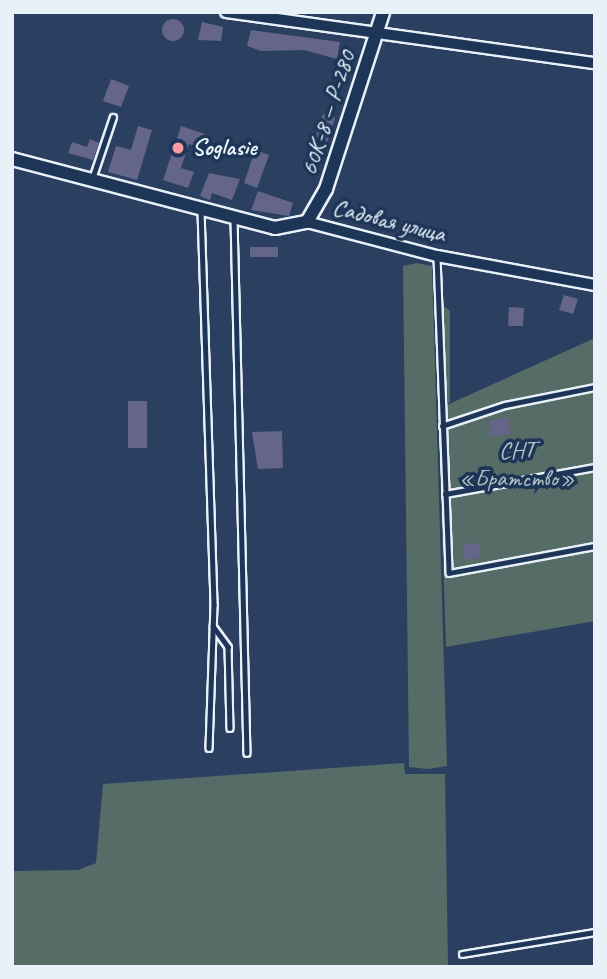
<!DOCTYPE html>
<meta charset="utf-8">
<style>
body{margin:0}
#map{position:relative;width:607px;height:979px;overflow:hidden;background:#2b3f61;font-family:Caveat,sans-serif}
div>[style]{position:absolute}
[style*='--x']{left:calc(var(--x)*1px);top:calc(var(--y)*1px);width:calc(var(--w)*1px);rotate:calc(var(--a)*1deg)}
.green>*{inset:0;background:#566c67}
.building>*{inset:0;background:#646589}
.round{border-radius:50%}
.roads{filter:drop-shadow(2px 0 #e8f1f8) drop-shadow(-2px 0 #e8f1f8) drop-shadow(0 2px #e8f1f8) drop-shadow(0 -2px #e8f1f8)}
.service>*{height:4.5px;margin:-2.25px;padding:0 2.25px;transform-origin:2.25px;border-radius:2.25px;background:#1d3557}
.minor>*{height:10px;margin:-5px;padding:0 5px;transform-origin:5px;border-radius:5px;background:#1d3557}
.tertiary>*{height:12px;margin:-6px;padding:0 6px;transform-origin:6px;border-radius:6px;background:#1d3557}
.dots>*{width:19px;height:19px;translate:-50% -50%;box-sizing:border-box;border:4px solid #1d3557;border-radius:50%}
span{translate:-50% -50%;white-space:nowrap;text-align:center;line-height:1.15;-webkit-text-stroke:7px #1d3557;paint-order:stroke}
.street-label{font-size:24px;color:#e8f1f8}
.poi-label{font-size:24px;color:#e8f1f8;font-weight:700}
.left{translate:0 -50%;text-align:left}
.park-label{font-size:24px;color:#b5c2c5}
.frame{position:absolute;inset:0;border:14px solid #e8f1f8;pointer-events:none}
</style>
<div id="map">
<div class="green">
<i style="clip-path:polygon(416px 263px,432px 266px,447px 766px,428px 769px,409px 767px,403px 266px)"></i>
<i style="clip-path:polygon(440px 303px,450px 311px,450px 402px,443px 406px)"></i>
<i style="clip-path:polygon(595px 338px,595px 621px,446px 647px,438px 409px)"></i>
<i style="clip-path:polygon(404px 763px,405px 774px,445px 774px,448px 967px,12px 967px,12px 871px,78px 870px,96px 863px,103px 784px)"></i>
</div>
<div class="building">
<i class="round" style="left:162px;top:19px;width:22px;height:22px"></i>
<i style="clip-path:polygon(202px 22px,223px 27px,221px 41px,198px 40px)"></i>
<i style="clip-path:polygon(251px 30px,340px 42px,337px 59px,304px 50px,261px 51px,247px 46px)"></i>
<i style="clip-path:polygon(111px 79px,129px 86px,121px 107px,103px 101px)"></i>
<i style="clip-path:polygon(323px 114px,335px 118px,327px 143px,315px 139px)"></i>
<i style="clip-path:polygon(138px 126px,152px 130px,137px 180px,108px 172px,116px 146px,131px 150px)"></i>
<i style="clip-path:polygon(181px 126px,208px 135px,203px 149px,189px 144px,181px 168px,194px 172px,188px 188px,163px 180px)"></i>
<i style="clip-path:polygon(90px 139px,99px 143px,93px 160px,68px 153px,72px 142px,87px 147px)"></i>
<i style="clip-path:polygon(255px 150px,269px 155px,257px 188px,244px 183px)"></i>
<i style="clip-path:polygon(209px 173px,240px 179px,232px 200px,212px 193px,210px 200px,200px 196px)"></i>
<i style="clip-path:polygon(258px 191px,293px 203px,289px 216px,251px 210px)"></i>
<i style="clip-path:polygon(250px 247px,278px 247px,278px 257px,250px 257px)"></i>
<i style="clip-path:polygon(564px 295px,578px 299px,573px 314px,559px 310px)"></i>
<i style="clip-path:polygon(509px 307px,524px 308px,523px 326px,508px 326px)"></i>
<i style="clip-path:polygon(128px 401px,147px 401px,147px 448px,128px 448px)"></i>
<i style="clip-path:polygon(508px 417px,511px 433px,491px 437px,488px 421px)"></i>
<i style="clip-path:polygon(282px 431px,283px 468px,258px 469px,252px 432px)"></i>
<i style="clip-path:polygon(479px 543px,480px 558px,465px 560px,463px 545px)"></i>
</div>
<div class="roads">
<div class="service">
<i style="--x:92;--y:179;--w:65;--a:-71.3"></i>
<i style="--x:201;--y:211;--w:394;--a:88.1"></i>
<i style="--x:214;--y:605;--w:143;--a:92"></i>
<i style="--x:234;--y:219;--w:534;--a:88.61"></i>
<i style="--x:437;--y:257;--w:316;--a:87.8"></i>
<i style="--x:449;--y:573;--w:148;--a:-10.5"></i>
<i style="--x:442;--y:426;--w:66;--a:-18.4"></i>
<i style="--x:505;--y:405;--w:92;--a:-11.3"></i>
<i style="--x:445;--y:494;--w:152;--a:-10.2"></i>
<i style="--x:213;--y:626;--w:26;--a:54"></i>
<i style="--x:228;--y:647;--w:81;--a:88.6"></i>
<i style="--x:462;--y:954;--w:135;--a:-9.4"></i>
</div>
<div class="minor">
<i style="--x:226;--y:12;--w:373;--a:7.9"></i>
<i style="--x:307;--y:222;--w:134;--a:14.7"></i>
<i style="--x:437;--y:256;--w:161;--a:10.4"></i>
</div>
<div class="tertiary">
<i style="--x:12;--y:159;--w:272;--a:14.7"></i>
<i style="--x:275;--y:228;--w:33;--a:-11"></i>
<i style="--x:307;--y:222;--w:38;--a:-60"></i>
<i style="--x:326;--y:189;--w:186;--a:-72.1"></i>
</div>
</div>
<div class="dots">
<i style="left:178px;top:148px;background:#ff9aa2"></i>
</div>
<div class="street-label">
<span style="left:328px;top:113px;rotate:-72deg">60К-8 — Р-280</span>
<span style="left:389px;top:221px;rotate:14deg">Садовая улица</span>
</div>
<div class="poi-label">
<span class="left" style="left:192px;top:148px">Soglasie</span>
</div>
<div class="park-label">
<span style="left:517px;top:465px">СНТ<br>«Братство»</span>
</div>
<div class="frame"></div>
</div>
